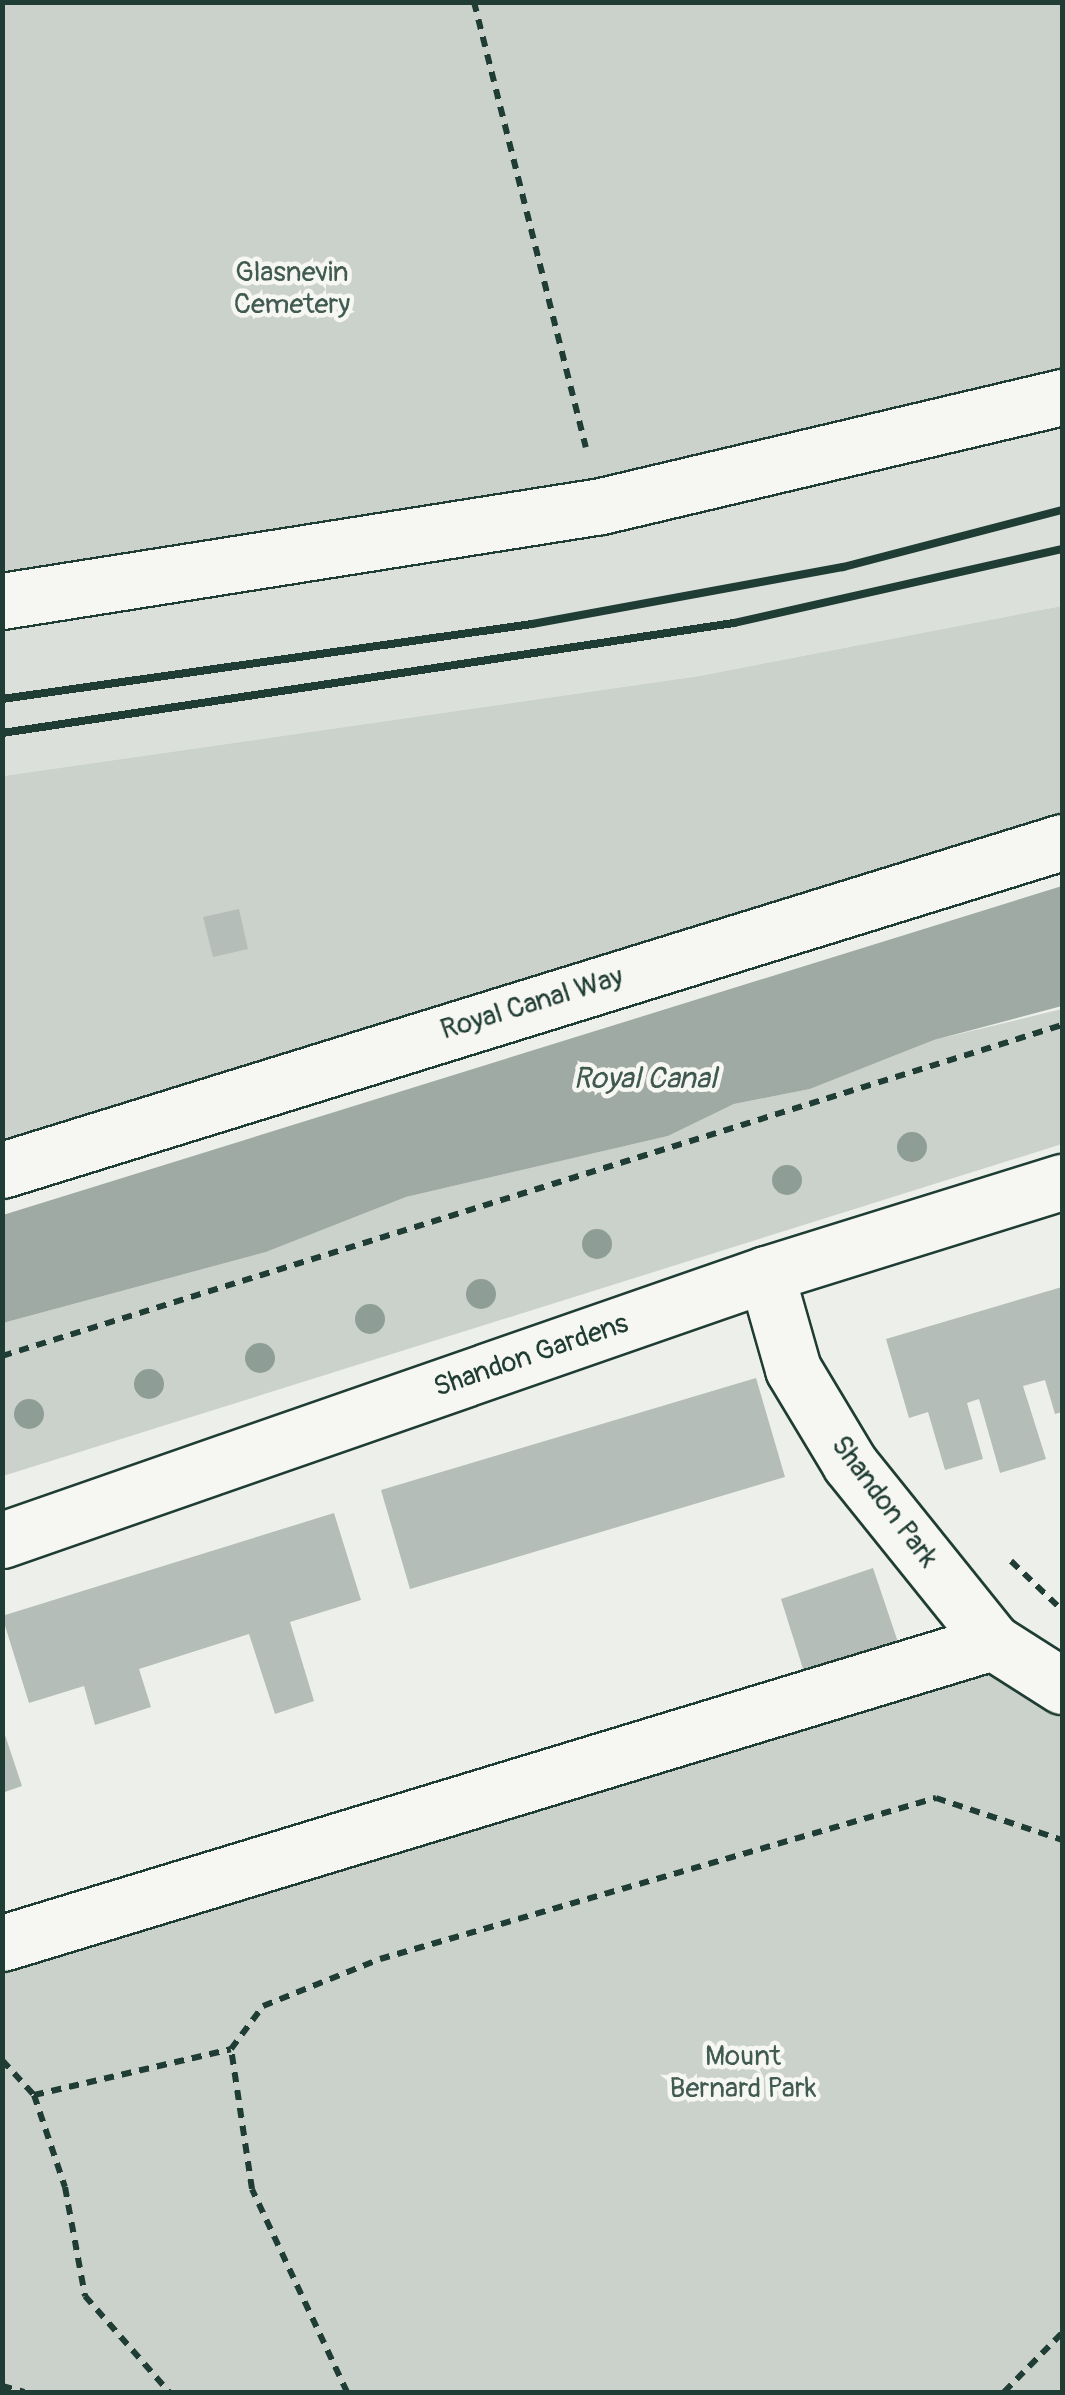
<!DOCTYPE html>
<style>
body{margin:0}
#map{position:relative;width:1065px;height:2395px;overflow:hidden;background:#edefea;font-family:Pangolin,sans-serif}
div>[style]{position:absolute}
[style*='--x']{left:calc(var(--x)*1px);top:calc(var(--y)*1px);width:calc(var(--w)*1px);rotate:calc(var(--a)*1deg)}
.built>*{inset:0;background:#dce0db}
.green>*{inset:0;background:#cbd2cc}
.water>*{inset:0;background:#9faaa4}
.building>*{inset:0;background:#b4bdb8}
.path>*{height:6px;margin-top:-3px;transform-origin:0;background:repeating-linear-gradient(90deg,#1f3d34 0 10px,transparent 0 18px)}
.roads{filter:drop-shadow(2px 0 #1f3d34) drop-shadow(-2px 0 #1f3d34) drop-shadow(0 2px #1f3d34) drop-shadow(0 -2px #1f3d34)}
.minor>*{height:55px;margin:-27.5px;padding:0 27.5px;transform-origin:27.5px;border-radius:27.5px;background:#f6f6f2}
.rail>*{height:8px;margin:-4px;padding:0 4px;transform-origin:4px;border-radius:4px;background:#1f3d34}
.trees>*{width:30px;height:30px;margin:-15px;border-radius:50%;background:#8e9e96}
span{translate:-50% -50%;white-space:nowrap;text-align:center;line-height:1.15;-webkit-text-stroke:9px #f6f6f2;paint-order:stroke}
.park-label{font-size:28px;color:#415b52}
.street-label{font-size:28px;color:#1f3d34}
.water-label{font-size:30px;color:#3f5850;font-style:italic}
.frame{position:absolute;inset:0;border:5px solid #1f3d34;pointer-events:none}
</style>
<div id="map">
<div class="built">
<i style="clip-path:polygon(1062px 412px,1062px 606px,699px 676px,3px 776px,3px 625px)"></i>
</div>
<div class="green">
<i style="clip-path:polygon(2px 3px,1062px 3px,1062px 412px,3px 625px)"></i>
<i style="clip-path:polygon(1062px 606px,1062px 818px,3px 1142px,3px 776px,699px 676px)"></i>
<i style="clip-path:polygon(1062px 1009px,1062px 1144px,3px 1476px,3px 1323px,266px 1252px,406px 1197px,668px 1136px,734px 1104px,810px 1089px,934px 1040px)"></i>
<i style="clip-path:polygon(981px 1669px,1062px 1706px,1062px 2392px,3px 2392px,2px 1968px)"></i>
</div>
<div class="water">
<i style="clip-path:polygon(1062px 886px,1062px 1006px,934px 1040px,810px 1089px,734px 1104px,668px 1136px,406px 1197px,266px 1252px,3px 1323px,3px 1215px)"></i>
</div>
<div class="building">
<i style="clip-path:polygon(239px 909px,248px 949px,213px 957px,203px 917px)"></i>
<i style="clip-path:polygon(1062px 1287px,1062px 1412px,1055px 1414px,1045px 1380px,1023px 1386px,1046px 1459px,1000px 1473px,979px 1399px,967px 1403px,983px 1459px,945px 1470px,928px 1412px,909px 1418px,886px 1339px)"></i>
<i style="clip-path:polygon(756px 1378px,785px 1477px,410px 1589px,381px 1490px)"></i>
<i style="clip-path:polygon(334px 1513px,361px 1600px,290px 1622px,314px 1701px,275px 1714px,249px 1634px,139px 1669px,151px 1707px,95px 1725px,84px 1686px,29px 1703px,2px 1616px)"></i>
<i style="clip-path:polygon(873px 1568px,904px 1660px,810px 1691px,781px 1599px)"></i>
<i style="clip-path:polygon(2px 1726px,22px 1786px,2px 1793px)"></i>
</div>
<div class="path">
<i style="--x:474;--y:2;--w:459;--a:75.9"></i>
<i style="--x:2;--y:1356;--w:1110;--a:-17.34"></i>
<i style="--x:1011;--y:1561;--w:68;--a:43.8"></i>
<i style="--x:2;--y:2060;--w:47;--a:47.6"></i>
<i style="--x:34;--y:2095;--w:202;--a:-13.1"></i>
<i style="--x:34;--y:2095;--w:97;--a:71.4"></i>
<i style="--x:65;--y:2187;--w:111;--a:79.6"></i>
<i style="--x:85;--y:2296;--w:128;--a:48.8"></i>
<i style="--x:2;--y:2386;--w:23;--a:15"></i>
<i style="--x:347;--y:2392;--w:224;--a:-115.1"></i>
<i style="--x:252;--y:2189;--w:142;--a:-98.5"></i>
<i style="--x:231;--y:2049;--w:54;--a:-53.3"></i>
<i style="--x:263;--y:2006;--w:126;--a:-21.9"></i>
<i style="--x:380;--y:1959;--w:579;--a:-16.15"></i>
<i style="--x:936;--y:1798;--w:133;--a:18.4"></i>
<i style="--x:1004;--y:2392;--w:83;--a:-45.5"></i>
</div>
<div class="roads">
<div class="minor">
<i style="--x:2;--y:601;--w:606;--a:-9.01"></i>
<i style="--x:601;--y:506;--w:474;--a:-13.3"></i>
<i style="--x:2;--y:1170;--w:1110;--a:-17.19"></i>
<i style="--x:766;--y:1274;--w:99;--a:74.1"></i>
<i style="--x:793;--y:1369;--w:111;--a:59"></i>
<i style="--x:850;--y:1464;--w:228;--a:51.2"></i>
<i style="--x:993;--y:1642;--w:82;--a:32.5"></i>
<i style="--x:2;--y:1540;--w:809;--a:-19.2"></i>
<i style="--x:766;--y:1274;--w:310;--a:-17.3"></i>
<i style="--x:2;--y:1943;--w:1036;--a:-16.9"></i>
</div>
</div>
<div class="rail">
<i style="--x:2;--y:699;--w:535;--a:-8.05"></i>
<i style="--x:532;--y:624;--w:316;--a:-10.4"></i>
<i style="--x:843;--y:567;--w:226;--a:-14.6"></i>
<i style="--x:2;--y:733;--w:740;--a:-8.55"></i>
<i style="--x:734;--y:623;--w:336;--a:-12.7"></i>
</div>
<div class="trees">
<i style="left:912px;top:1147px"></i>
<i style="left:787px;top:1180px"></i>
<i style="left:597px;top:1244px"></i>
<i style="left:481px;top:1294px"></i>
<i style="left:370px;top:1319px"></i>
<i style="left:260px;top:1358px"></i>
<i style="left:149px;top:1384px"></i>
<i style="left:29px;top:1414px"></i>
</div>
<div class="park-label">
<span style="left:292px;top:289px">Glasnevin<br>Cemetery</span>
<span style="left:743px;top:2073px">Mount<br>Bernard Park</span>
</div>
<div class="street-label">
<span style="left:532px;top:1004px;rotate:-17deg">Royal Canal Way</span>
<span style="left:531px;top:1356px;rotate:-19deg">Shandon Gardens</span>
<span style="left:884px;top:1502px;rotate:53deg">Shandon Park</span>
</div>
<div class="water-label">
<span style="left:645px;top:1079px">Royal Canal</span>
</div>
<div class="frame"></div>
</div>
